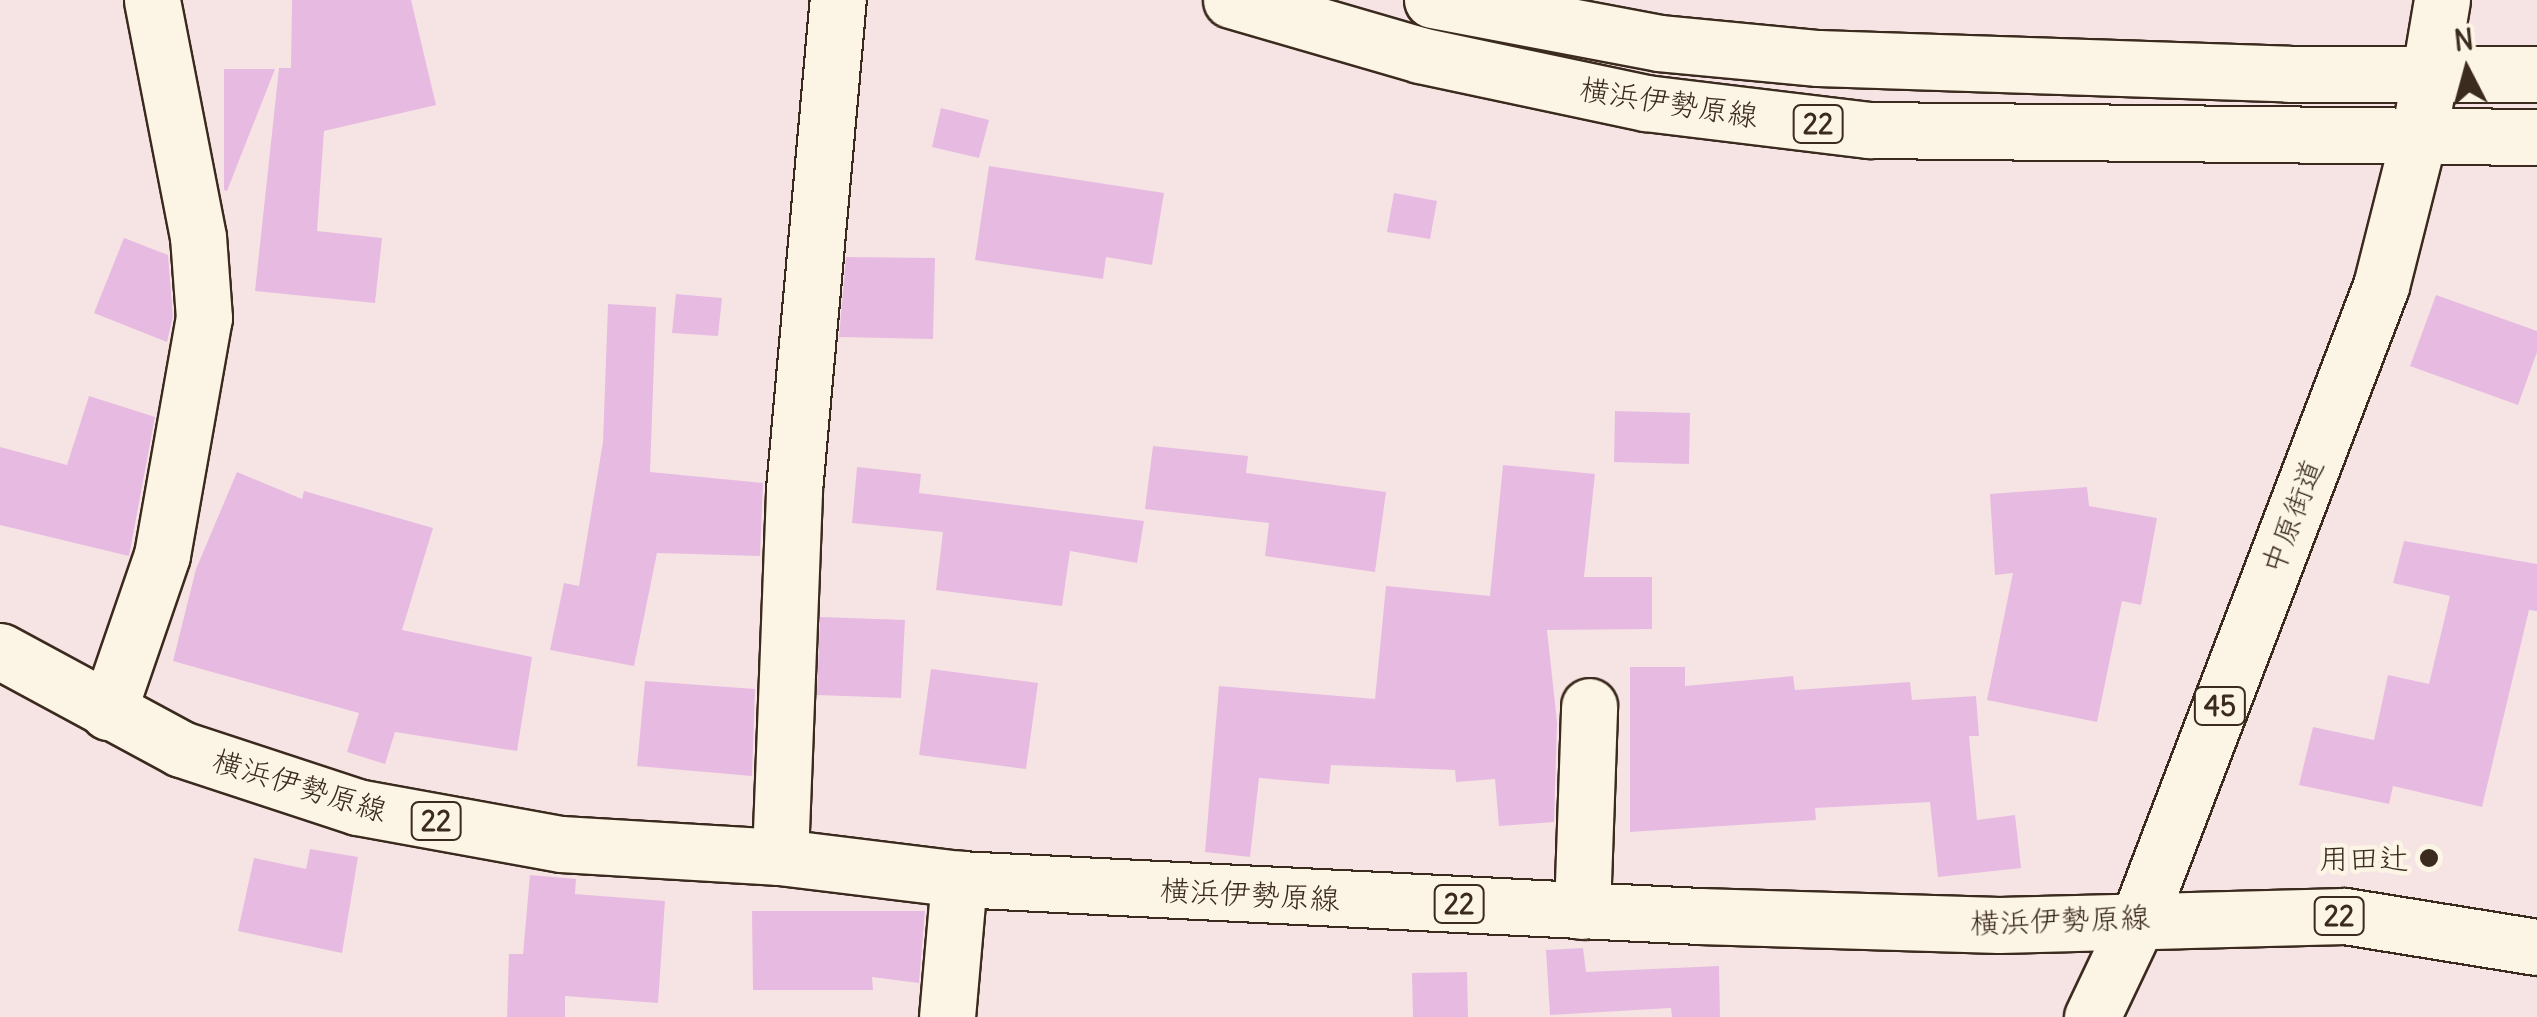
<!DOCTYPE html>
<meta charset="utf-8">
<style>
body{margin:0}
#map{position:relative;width:2537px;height:1017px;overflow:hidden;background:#f6e4e4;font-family:Delius,"Klee One",sans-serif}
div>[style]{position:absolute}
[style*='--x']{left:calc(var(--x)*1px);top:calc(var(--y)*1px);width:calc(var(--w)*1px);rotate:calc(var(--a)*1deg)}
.building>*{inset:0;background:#e7bbe1}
.roads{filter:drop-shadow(2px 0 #3b2a1e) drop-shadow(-2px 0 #3b2a1e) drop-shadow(0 2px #3b2a1e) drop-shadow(0 -2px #3b2a1e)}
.minor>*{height:55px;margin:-27.5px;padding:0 27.5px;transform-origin:27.5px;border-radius:27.5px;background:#fcf5e5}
.major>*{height:55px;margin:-27.5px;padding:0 27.5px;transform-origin:27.5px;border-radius:27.5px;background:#fcf5e5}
.dots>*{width:28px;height:28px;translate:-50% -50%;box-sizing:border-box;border:5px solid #fcf5e5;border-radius:50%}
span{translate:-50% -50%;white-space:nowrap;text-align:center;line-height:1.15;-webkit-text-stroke:9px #fcf5e5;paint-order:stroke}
.shield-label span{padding:2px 8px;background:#fcf5e5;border:2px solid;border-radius:8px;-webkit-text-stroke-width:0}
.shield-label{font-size:28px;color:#3b2a1e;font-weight:700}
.street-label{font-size:30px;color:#3b2a1e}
.poi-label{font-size:30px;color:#3b2a1e}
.right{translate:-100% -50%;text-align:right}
.north{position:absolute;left:2417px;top:20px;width:100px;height:100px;-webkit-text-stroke:8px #fcf5e5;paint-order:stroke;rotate:354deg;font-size:28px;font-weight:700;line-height:40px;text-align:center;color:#3b2a1e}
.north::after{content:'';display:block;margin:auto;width:35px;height:45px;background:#3b2a1e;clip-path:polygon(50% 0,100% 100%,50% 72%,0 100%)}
</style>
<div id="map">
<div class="building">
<i style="clip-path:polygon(292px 0,411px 0,436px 105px,324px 131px,317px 231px,382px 238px,375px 303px,255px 291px,279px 68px,291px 68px)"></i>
<i style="clip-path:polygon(224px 69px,275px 69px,227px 191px,224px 190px)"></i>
<i style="clip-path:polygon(941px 108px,989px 120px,979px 158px,932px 147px)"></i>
<i style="clip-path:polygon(989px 166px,1164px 193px,1152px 265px,1106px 257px,1103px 279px,975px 260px)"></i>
<i style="clip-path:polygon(1394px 193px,1437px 201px,1430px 239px,1387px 232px)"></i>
<i style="clip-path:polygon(124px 238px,168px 255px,173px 316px,167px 342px,94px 313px)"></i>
<i style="clip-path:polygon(846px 257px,935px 258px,933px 339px,839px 337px)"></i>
<i style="clip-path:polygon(676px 294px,722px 298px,718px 336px,672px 333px)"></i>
<i style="clip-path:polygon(2436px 295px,2537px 331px,2537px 352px,2518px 405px,2410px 366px)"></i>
<i style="clip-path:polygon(608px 304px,656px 307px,650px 472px,763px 483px,760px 556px,657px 553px,634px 666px,550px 650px,564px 583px,579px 586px,603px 442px)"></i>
<i style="clip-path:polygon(89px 396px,155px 417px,129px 556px,0 525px,0 447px,67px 465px)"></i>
<i style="clip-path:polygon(1615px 411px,1690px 413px,1689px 464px,1614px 462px)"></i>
<i style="clip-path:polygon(1153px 446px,1248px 456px,1246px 473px,1386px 492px,1375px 572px,1265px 556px,1269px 523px,1145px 509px)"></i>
<i style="clip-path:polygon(1503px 465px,1595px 474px,1584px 577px,1652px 577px,1652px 629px,1547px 630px,1557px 722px,1554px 822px,1499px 826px,1495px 779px,1456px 782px,1455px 770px,1331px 765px,1329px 784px,1259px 778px,1250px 857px,1205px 852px,1219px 686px,1375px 699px,1386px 586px,1490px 596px)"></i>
<i style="clip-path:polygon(857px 467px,921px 474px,919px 493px,1144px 521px,1137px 563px,1070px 551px,1062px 606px,936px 590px,943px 532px,852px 523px)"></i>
<i style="clip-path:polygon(237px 472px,302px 499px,304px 491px,433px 528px,402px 630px,532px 657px,517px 751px,395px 732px,385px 764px,347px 752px,359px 713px,173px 661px,196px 569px)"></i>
<i style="clip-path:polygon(2087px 487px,2089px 506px,2157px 518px,2141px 605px,2122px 601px,2097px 722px,1987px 700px,2013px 573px,1995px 575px,1990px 494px)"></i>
<i style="clip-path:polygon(2404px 541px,2537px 564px,2537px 611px,2529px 610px,2482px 807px,2393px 786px,2389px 804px,2299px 785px,2313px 727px,2374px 740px,2388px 675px,2429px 684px,2450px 596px,2393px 583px)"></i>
<i style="clip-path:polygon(820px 617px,905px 620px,901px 698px,817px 695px)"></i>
<i style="clip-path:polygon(1630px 667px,1685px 667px,1685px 686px,1793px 676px,1795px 690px,1910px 682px,1912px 700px,1976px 696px,1979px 736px,1969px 736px,1977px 820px,2015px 815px,2021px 868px,1938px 877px,1930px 802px,1815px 808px,1816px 820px,1630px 832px)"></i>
<i style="clip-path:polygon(931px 669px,1038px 683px,1026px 769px,919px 755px)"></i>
<i style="clip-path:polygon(645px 681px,755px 689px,752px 776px,637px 766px)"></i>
<i style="clip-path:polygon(310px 849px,358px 857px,342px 953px,238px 931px,254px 858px,306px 869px)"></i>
<i style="clip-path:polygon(530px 875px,576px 879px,575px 894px,665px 901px,658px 1003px,565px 996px,565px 1017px,507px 1017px,509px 954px,523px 954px)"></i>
<i style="clip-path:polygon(752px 911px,925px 911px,919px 983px,872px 977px,873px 990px,753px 990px)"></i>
<i style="clip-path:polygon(1583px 948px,1586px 972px,1719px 966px,1720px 1017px,1672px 1017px,1671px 1008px,1550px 1015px,1546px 950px)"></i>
<i style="clip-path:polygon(1467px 972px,1468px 1017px,1413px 1017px,1412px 973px)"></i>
</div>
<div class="roads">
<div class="minor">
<i style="--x:108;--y:712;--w:166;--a:-71"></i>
<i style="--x:162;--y:555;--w:241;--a:-80"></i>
<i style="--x:204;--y:318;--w:81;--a:-94.2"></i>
<i style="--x:198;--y:237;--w:241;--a:-101"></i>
<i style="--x:780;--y:857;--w:367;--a:-87.8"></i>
<i style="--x:794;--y:490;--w:492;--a:-84.9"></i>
<i style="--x:1582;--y:911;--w:205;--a:-88"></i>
<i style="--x:947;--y:1017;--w:139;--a:-85"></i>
</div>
<div class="major">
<i style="--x:1231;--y:0;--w:197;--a:16.2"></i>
<i style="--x:1420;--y:55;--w:231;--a:12"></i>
<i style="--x:1646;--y:103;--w:225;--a:6.9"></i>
<i style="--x:1869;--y:130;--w:668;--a:0.6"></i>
<i style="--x:1432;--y:0;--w:231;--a:10.7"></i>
<i style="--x:1659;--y:43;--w:160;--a:5.4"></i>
<i style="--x:1818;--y:58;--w:471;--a:1.9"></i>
<i style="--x:2289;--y:74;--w:248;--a:0"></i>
<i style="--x:0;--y:651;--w:206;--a:28.4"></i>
<i style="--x:181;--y:749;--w:185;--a:18.2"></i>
<i style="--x:357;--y:807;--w:207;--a:10.3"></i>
<i style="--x:561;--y:844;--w:219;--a:3.4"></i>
<i style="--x:780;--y:857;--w:180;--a:7"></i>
<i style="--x:959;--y:879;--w:741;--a:2.86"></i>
<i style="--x:1699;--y:916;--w:300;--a:1.7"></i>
<i style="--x:1999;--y:925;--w:346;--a:-1.5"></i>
<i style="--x:2345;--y:916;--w:194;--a:9.2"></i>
<i style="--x:2092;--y:1017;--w:110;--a:-64.6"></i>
<i style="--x:2139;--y:918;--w:677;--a:-69.05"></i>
<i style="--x:2381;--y:286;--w:155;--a:-75.8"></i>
<i style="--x:2419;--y:136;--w:138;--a:-80.4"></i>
</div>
</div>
<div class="dots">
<i style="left:2429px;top:858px;background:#3b2a1e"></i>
</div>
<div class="shield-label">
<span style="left:1818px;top:124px">22</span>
<span style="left:2220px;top:706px">45</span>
<span style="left:436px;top:821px">22</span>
<span style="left:1459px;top:904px">22</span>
<span style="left:2339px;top:916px">22</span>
</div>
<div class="street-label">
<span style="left:1669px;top:102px;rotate:9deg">横浜伊勢原線</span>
<span style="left:2292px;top:516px;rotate:-69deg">中原街道</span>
<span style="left:300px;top:785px;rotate:17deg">横浜伊勢原線</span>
<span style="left:1250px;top:894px;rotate:3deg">横浜伊勢原線</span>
<span style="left:2060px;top:920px;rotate:-2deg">横浜伊勢原線</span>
</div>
<div class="poi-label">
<span class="right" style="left:2409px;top:858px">用田辻</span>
</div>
<div class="north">N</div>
</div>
